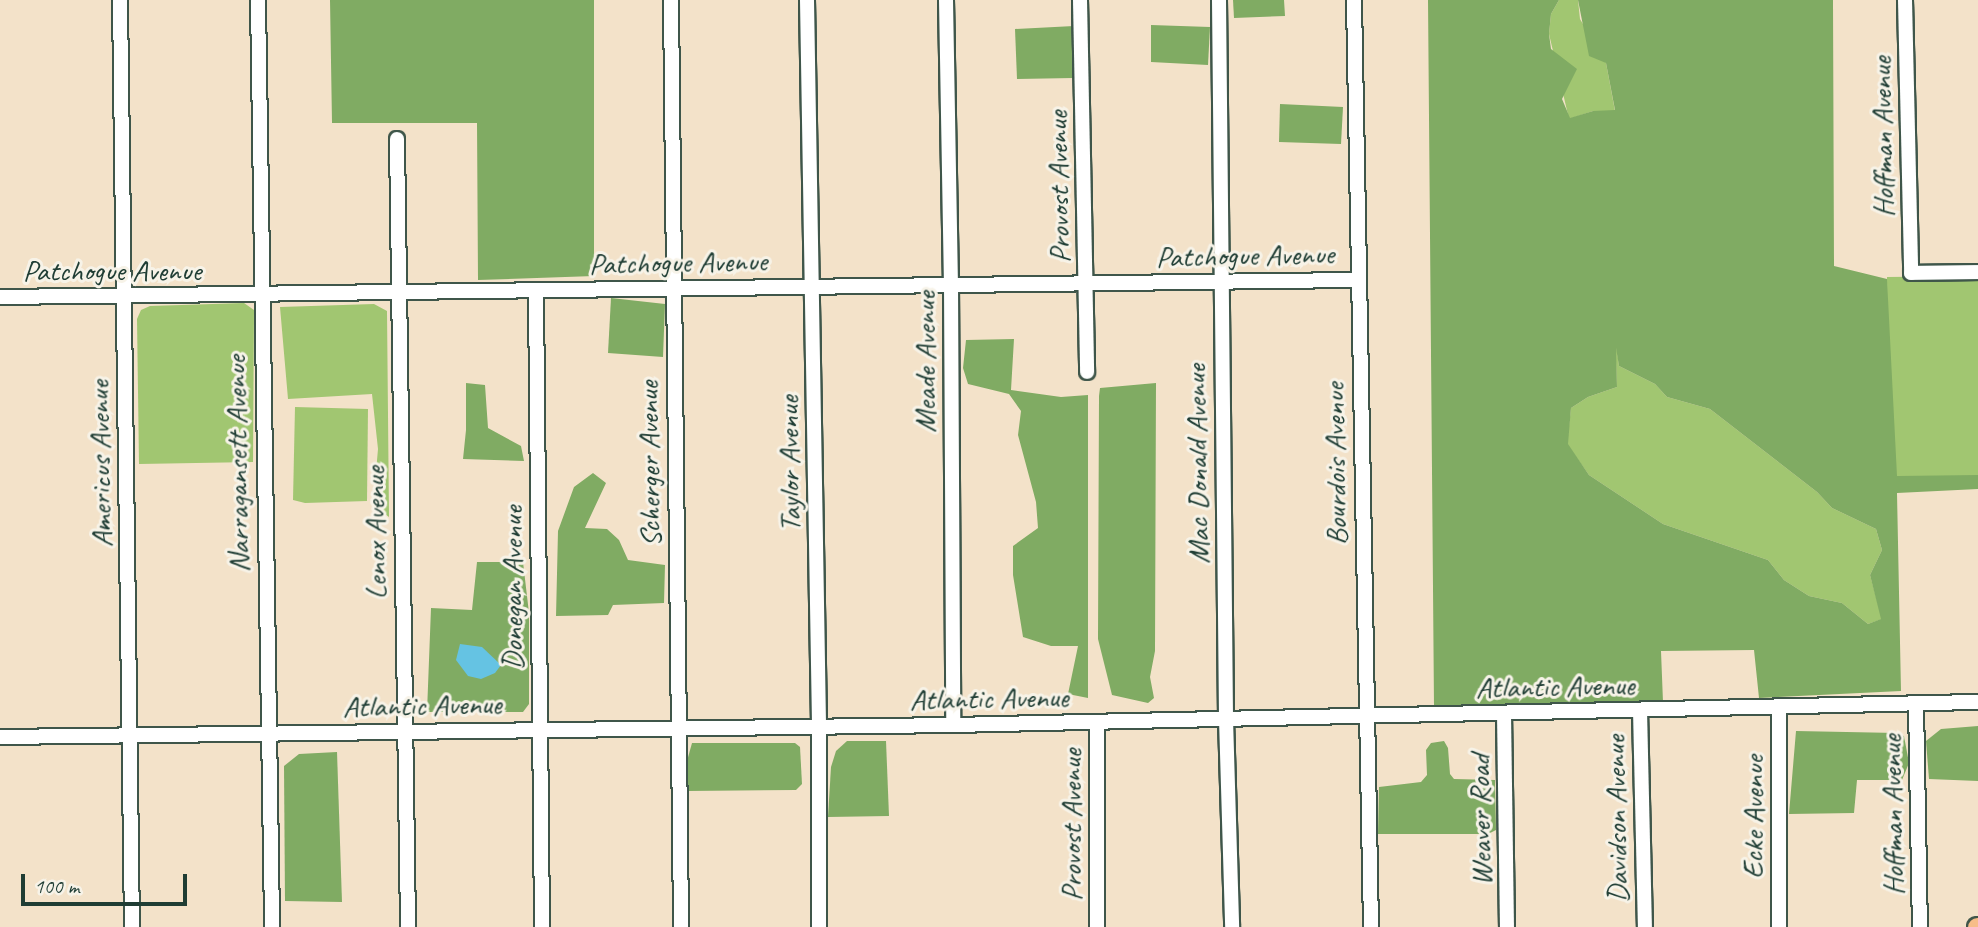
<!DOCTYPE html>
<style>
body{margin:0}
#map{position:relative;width:1978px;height:927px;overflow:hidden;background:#f3e2c9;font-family:Caveat,sans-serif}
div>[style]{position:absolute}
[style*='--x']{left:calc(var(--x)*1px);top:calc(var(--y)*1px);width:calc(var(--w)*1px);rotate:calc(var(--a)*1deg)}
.green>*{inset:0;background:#a1c671}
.forest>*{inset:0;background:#80ab63}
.water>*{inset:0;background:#65c3e3}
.roads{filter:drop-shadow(2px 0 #3f564a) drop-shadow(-2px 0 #3f564a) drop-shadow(0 2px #3f564a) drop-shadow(0 -2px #3f564a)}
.minor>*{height:14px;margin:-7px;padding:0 7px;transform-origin:7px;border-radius:7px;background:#fff}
.major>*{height:19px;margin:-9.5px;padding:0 9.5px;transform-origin:9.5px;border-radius:9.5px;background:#f7bd88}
span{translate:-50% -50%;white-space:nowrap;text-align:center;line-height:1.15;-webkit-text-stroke:6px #f7f3e8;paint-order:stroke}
.street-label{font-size:30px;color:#1f3d34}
.scale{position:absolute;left:21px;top:874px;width:166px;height:32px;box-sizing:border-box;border:4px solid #1f3d34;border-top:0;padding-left:9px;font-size:21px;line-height:24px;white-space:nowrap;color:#1f3d34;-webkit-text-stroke:5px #f7f3e8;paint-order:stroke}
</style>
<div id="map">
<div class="green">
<i style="clip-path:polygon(1559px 0,1578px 0,1580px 19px,1606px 63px,1615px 111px,1593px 111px,1569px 119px,1549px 34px,1551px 14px)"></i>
<i style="clip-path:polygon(1978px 276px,1978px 476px,1888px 477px,1887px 277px)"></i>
<i style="clip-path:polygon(244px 303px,254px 310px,253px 462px,139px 464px,137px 319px,141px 310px,150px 306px)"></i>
<i style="clip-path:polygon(374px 304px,387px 311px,389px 517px,373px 505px,378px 449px,372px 394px,288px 399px,280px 307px)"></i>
<i style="clip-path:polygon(1615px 336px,1619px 366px,1655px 384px,1667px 397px,1710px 409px,1817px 492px,1832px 508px,1876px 529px,1882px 550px,1870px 575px,1882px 619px,1868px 624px,1842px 603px,1809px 596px,1784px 580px,1768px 560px,1663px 524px,1589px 475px,1567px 444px,1571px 408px,1588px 397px,1617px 387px)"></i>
<i style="clip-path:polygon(295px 407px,368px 409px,367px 501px,305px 503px,293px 500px)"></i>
</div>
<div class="forest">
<i style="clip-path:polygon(330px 0,594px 0,594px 276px,478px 280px,477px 123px,332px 123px)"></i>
<i style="clip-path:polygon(1233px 0,1284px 0,1285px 16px,1234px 18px)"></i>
<i style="clip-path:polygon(evenodd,1428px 0,1559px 0,1551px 14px,1549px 34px,1551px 49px,1577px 69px,1562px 99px,1570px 118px,1593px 111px,1615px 110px,1606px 63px,1589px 56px,1578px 0,1833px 0,1834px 266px,1887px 279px,1897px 476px,1978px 475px,1978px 489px,1897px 493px,1901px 691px,1759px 698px,1754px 650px,1661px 651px,1663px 702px,1434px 706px,1428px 0,1616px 348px,1619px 366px,1655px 384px,1667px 397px,1710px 409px,1817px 492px,1832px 508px,1876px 529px,1882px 550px,1870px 575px,1881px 619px,1868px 624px,1842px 603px,1809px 596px,1784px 580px,1768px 560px,1663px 524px,1589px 475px,1568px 444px,1571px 408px,1588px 397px,1617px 387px,1616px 348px)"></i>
<i style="clip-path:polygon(1151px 25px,1210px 27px,1208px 65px,1151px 62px)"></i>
<i style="clip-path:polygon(1074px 26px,1073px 78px,1017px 79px,1015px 29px)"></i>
<i style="clip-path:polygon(1280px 104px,1343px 107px,1341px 144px,1279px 142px)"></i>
<i style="clip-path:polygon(611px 298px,665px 304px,663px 357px,608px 353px)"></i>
<i style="clip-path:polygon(1014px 339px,1011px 390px,1061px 397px,1088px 395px,1088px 698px,1068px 694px,1078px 646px,1051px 646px,1023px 637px,1013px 575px,1013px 546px,1038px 528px,1036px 502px,1018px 435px,1021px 411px,1009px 394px,968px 384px,963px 368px,966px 340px)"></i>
<i style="clip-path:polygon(466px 383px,485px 385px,488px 428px,521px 446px,524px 461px,463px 459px,466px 430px)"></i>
<i style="clip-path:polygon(1156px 383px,1155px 651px,1150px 677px,1154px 698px,1148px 703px,1112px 695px,1098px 639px,1099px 396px,1100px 388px)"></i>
<i style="clip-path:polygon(593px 473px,606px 483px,585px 528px,607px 529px,619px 540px,628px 560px,665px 565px,664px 603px,613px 605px,608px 615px,556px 616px,558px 531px,574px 487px)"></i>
<i style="clip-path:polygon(477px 562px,523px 562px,529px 613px,529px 704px,523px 712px,427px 712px,431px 608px,472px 610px)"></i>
<i style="clip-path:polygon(1978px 726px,1978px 781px,1929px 779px,1926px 741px,1941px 729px)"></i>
<i style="clip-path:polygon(1796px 731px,1897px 733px,1904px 736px,1909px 763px,1902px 780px,1857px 780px,1854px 813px,1789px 814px)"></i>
<i style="clip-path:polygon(847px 741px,886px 741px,889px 816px,828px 817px,831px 767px,836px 751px)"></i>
<i style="clip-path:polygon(1444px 741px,1448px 748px,1450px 774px,1454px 779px,1495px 780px,1496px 830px,1488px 834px,1378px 834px,1379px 787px,1421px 782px,1427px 775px,1426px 750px,1431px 743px)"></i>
<i style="clip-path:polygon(692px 743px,795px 743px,800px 747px,802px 784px,796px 790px,687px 791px,687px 761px)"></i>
<i style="clip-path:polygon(337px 752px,342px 902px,285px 901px,284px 766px,299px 754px)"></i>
</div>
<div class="water">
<i style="clip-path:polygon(460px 644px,482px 647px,501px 665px,495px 673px,481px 679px,468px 676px,456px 660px)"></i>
</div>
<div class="roads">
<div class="minor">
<i style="--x:120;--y:0;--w:927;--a:89.26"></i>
<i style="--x:258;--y:0;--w:927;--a:89.13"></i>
<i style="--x:671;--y:0;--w:927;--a:89.38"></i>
<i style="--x:807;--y:0;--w:726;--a:89.05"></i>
<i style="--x:819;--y:726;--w:201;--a:90"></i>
<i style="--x:946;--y:0;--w:285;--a:89"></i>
<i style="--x:951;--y:285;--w:440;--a:89.7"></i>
<i style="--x:1080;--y:0;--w:372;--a:88.9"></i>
<i style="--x:1219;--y:0;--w:719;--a:89.44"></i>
<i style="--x:1226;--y:719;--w:208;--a:88.3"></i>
<i style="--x:1354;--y:0;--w:927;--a:88.95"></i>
<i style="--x:1905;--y:0;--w:273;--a:88.7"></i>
<i style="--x:1911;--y:273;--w:67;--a:-0.9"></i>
<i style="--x:397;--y:139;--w:788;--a:89.2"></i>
<i style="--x:536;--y:291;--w:636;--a:89.46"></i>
<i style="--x:0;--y:297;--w:1358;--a:-0.72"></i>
<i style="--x:1916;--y:703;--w:224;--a:89"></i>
<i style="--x:1779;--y:706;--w:221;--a:90"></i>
<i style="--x:1640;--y:710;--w:217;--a:88.7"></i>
<i style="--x:1504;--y:713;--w:214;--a:89.2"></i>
<i style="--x:1097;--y:722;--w:205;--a:90"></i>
<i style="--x:0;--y:737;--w:953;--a:-0.72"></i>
<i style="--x:953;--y:725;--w:1025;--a:-1.29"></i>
</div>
<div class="major">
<i style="--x:1977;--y:927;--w:1;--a:0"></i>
</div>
</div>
<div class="street-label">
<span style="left:1882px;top:137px;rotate:-91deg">Hoffman Avenue</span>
<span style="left:1058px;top:187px;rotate:-91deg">Provost Avenue</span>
<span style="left:1245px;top:255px;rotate:-1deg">Patchogue Avenue</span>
<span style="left:678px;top:262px;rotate:-1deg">Patchogue Avenue</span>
<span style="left:112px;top:270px">Patchogue Avenue</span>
<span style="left:925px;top:362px;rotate:-90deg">Meade Avenue</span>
<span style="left:100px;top:464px;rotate:-91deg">Americus Avenue</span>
<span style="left:237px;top:464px;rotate:-91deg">Narragansett Avenue</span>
<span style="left:649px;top:464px;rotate:-91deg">Scherger Avenue</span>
<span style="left:789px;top:464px;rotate:-91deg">Taylor Avenue</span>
<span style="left:1197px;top:464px;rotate:-91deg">Mac Donald Avenue</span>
<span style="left:1335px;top:464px;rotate:-91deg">Bourdois Avenue</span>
<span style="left:375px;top:533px;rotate:-91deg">Lenox Avenue</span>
<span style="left:512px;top:588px;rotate:-90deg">Donegan Avenue</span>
<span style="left:1555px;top:686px;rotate:-1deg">Atlantic Avenue</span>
<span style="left:989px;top:698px;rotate:-1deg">Atlantic Avenue</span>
<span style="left:422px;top:705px;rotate:-1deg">Atlantic Avenue</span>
<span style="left:1892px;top:815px;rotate:-91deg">Hoffman Avenue</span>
<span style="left:1753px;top:817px;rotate:-90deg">Ecke Avenue</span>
<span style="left:1616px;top:819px;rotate:-91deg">Davidson Avenue</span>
<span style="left:1480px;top:820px;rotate:-91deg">Weaver Road</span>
<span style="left:1071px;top:825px;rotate:-90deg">Provost Avenue</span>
</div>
<div class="scale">100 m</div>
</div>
